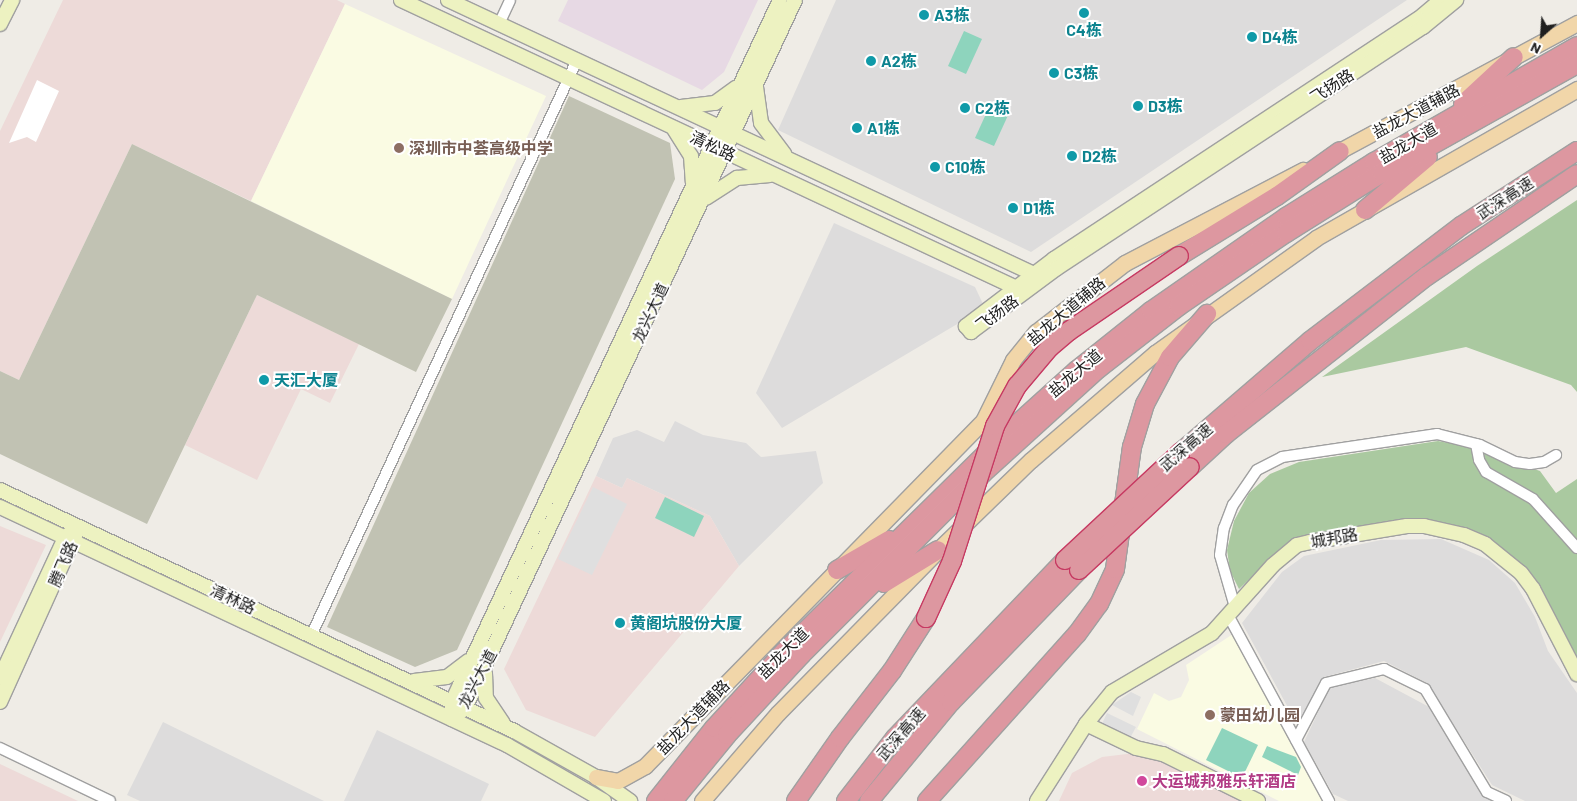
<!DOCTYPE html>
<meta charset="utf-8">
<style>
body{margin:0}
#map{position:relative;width:1577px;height:801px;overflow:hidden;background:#efece6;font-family:Barlow,"Noto Sans SC",sans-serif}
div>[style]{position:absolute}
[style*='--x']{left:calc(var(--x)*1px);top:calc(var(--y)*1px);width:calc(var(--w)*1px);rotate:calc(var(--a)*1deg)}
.residential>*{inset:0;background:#dddcdc}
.commercial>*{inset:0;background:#eddad8}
.industrial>*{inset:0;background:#e7d9e4}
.education>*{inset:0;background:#fafbe3}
.construction>*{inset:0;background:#c1c2b3}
.forest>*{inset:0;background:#aac9a0}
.pitch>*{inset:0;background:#8ed4bd}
.parking>*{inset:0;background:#dfdfdf}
.pier>*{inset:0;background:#fff}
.roads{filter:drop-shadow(1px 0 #a0a0a0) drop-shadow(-1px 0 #a0a0a0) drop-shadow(0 1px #a0a0a0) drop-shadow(0 -1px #a0a0a0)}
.street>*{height:10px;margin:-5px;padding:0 5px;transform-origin:5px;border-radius:5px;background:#fff}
.secondary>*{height:14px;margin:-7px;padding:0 7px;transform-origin:7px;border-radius:7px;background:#edf2c1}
.primary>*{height:15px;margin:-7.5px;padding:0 7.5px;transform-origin:7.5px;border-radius:7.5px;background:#f1d6a9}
.highway>*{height:18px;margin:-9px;padding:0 9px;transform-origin:9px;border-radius:9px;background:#dd97a0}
.bridges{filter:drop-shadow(1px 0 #c63a62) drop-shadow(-1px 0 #c63a62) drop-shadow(0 1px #c63a62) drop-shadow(0 -1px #c63a62)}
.highway-bridge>*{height:18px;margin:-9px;padding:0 9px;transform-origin:9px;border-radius:9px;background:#dd97a0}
.dots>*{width:14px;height:14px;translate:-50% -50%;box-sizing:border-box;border:2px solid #fff;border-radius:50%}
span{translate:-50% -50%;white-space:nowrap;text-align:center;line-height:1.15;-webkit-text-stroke:4px #fff;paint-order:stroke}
.culture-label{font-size:16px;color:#0d838f;font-weight:700}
.left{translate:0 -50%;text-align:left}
.street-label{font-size:16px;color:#1f1f1f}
.education-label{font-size:16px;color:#785e54;font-weight:700}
.hotel-label{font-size:16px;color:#b23c85;font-weight:700}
.north{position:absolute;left:1517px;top:10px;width:50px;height:50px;-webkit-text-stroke:4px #fff;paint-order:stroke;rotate:206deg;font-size:14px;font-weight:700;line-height:20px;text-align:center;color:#1f1f1f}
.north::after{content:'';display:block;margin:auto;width:18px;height:22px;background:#1f1f1f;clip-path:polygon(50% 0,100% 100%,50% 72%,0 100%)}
</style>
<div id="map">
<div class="residential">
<i style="clip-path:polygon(836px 0,1407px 0,1031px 252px,778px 130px)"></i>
<i style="clip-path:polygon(834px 223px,975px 287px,983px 304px,964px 320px,782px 428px,756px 393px)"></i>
<i style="clip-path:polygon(675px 421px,703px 435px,746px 443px,761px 457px,816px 451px,823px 483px,739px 566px,710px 516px,627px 478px,622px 488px,596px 476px,613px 438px,637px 430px,664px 442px)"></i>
<i style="clip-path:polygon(1441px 539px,1489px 560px,1515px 583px,1535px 617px,1548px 651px,1577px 693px,1577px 801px,1525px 801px,1492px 785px,1427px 683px,1384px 661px,1324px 677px,1297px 724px,1242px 623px,1282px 572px,1304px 556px,1381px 540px)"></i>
<i style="clip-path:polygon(1375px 678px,1431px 708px,1480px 792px,1496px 801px,1348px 801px,1333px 794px,1304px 742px,1330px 687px)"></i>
<i style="clip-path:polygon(163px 722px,324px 801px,140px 801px,127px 795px)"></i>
<i style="clip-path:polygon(377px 730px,489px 784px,481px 801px,344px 801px)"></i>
</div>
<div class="commercial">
<i style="clip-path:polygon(63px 0,337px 0,345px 4px,251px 201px,132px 144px,19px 380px,0 371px,0 131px)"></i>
<i style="clip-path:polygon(257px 295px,359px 344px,330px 403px,301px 389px,257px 480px,185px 445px)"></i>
<i style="clip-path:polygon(596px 476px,622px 488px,627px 478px,710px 516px,739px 566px,595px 737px,526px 710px,504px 669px)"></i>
<i style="clip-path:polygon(0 526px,46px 545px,0 642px)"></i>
<i style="clip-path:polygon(1135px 753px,1161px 758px,1248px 801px,1059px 801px,1072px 773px,1102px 757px)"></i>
<i style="clip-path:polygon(0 764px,78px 801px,0 801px)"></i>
</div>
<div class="industrial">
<i style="clip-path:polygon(568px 0,758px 0,724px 72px,702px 90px,558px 21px)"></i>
</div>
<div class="education">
<i style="clip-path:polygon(345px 4px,546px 96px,452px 299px,251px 201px)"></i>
<i style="clip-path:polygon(1233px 634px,1322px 799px,1321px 801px,1279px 801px,1137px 729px,1154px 693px,1169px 701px,1181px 697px,1189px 680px,1186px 665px)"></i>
</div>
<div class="construction">
<i style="clip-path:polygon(569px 96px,670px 143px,675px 179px,457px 650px,415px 667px,327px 627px)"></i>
<i style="clip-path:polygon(132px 144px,452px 299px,416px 372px,257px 295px,147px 524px,0 454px,0 371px,19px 380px)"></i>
</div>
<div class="forest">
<i style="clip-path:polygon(1577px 200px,1577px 392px,1571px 385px,1466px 347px,1322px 377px,1477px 266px)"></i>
<i style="clip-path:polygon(1438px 441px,1470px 447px,1540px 471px,1556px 493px,1577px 479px,1577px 657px,1537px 582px,1512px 559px,1423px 521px,1272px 558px,1239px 589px,1230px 571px,1227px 550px,1234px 521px,1249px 493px,1270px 474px,1299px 462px)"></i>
</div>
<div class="pitch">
<i style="clip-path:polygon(964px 31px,982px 39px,966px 74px,948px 66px)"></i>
<i style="clip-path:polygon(991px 103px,1010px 111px,994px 146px,975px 138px)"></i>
<i style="clip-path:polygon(665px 497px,704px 516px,694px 537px,655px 518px)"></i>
<i style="clip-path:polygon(1222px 728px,1258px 745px,1242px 778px,1206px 760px)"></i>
<i style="clip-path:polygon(1267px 746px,1296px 757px,1301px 767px,1298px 775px,1262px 757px)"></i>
</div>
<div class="parking">
<i style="clip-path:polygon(593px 487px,627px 504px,592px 575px,558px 559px)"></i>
<i style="clip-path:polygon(1131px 692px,1141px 697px,1133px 716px,1112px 705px)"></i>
<i style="clip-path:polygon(1107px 713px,1136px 727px,1129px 740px,1101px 726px)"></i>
</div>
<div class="pier">
<i style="clip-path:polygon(37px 80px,59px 91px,36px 142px,27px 137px,9px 143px)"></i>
</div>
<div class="roads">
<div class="street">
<i style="--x:499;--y:24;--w:26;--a:-65"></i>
<i style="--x:1476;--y:444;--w:16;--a:79"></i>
<i style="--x:1479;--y:460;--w:14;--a:60"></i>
<i style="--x:1486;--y:472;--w:54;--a:29.9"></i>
<i style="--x:1533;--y:499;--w:66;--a:48.1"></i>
<i style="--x:1235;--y:607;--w:54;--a:-106.1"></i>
<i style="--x:1220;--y:555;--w:27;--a:-82"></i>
<i style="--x:1224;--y:528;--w:25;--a:-69"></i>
<i style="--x:1233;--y:505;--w:42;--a:-55.6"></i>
<i style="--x:1257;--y:470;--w:28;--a:-27"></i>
<i style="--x:1282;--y:457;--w:157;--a:-8.4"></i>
<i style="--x:1437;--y:434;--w:44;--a:14.3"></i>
<i style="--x:1480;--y:445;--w:39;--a:26"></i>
<i style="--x:1515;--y:462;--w:15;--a:8"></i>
<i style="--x:1530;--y:464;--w:14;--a:-8"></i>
<i style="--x:1544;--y:462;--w:14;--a:-30"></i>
<i style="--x:1228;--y:615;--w:212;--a:61.5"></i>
<i style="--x:311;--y:636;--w:634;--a:-65.21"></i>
<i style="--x:1296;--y:740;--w:64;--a:-62.2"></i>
<i style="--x:1326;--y:683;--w:60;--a:-13.6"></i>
<i style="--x:1384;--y:669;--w:46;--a:26"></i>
<i style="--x:1425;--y:689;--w:120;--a:59"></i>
<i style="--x:1487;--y:792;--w:21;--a:25"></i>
<i style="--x:0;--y:748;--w:122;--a:25.7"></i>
</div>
<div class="secondary">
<i style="--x:401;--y:0;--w:687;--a:25.07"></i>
<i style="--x:448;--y:0;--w:647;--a:25.06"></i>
<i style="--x:1034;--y:274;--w:7;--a:56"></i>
<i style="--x:1441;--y:0;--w:30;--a:140"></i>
<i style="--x:1418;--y:19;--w:436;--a:146.6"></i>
<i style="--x:1054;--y:259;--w:111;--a:142.7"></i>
<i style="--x:966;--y:326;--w:8;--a:50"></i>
<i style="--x:971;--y:332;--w:107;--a:-36.7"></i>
<i style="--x:1057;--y:268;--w:438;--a:-33.4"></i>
<i style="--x:1423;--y:27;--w:43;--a:-39.3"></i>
<i style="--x:0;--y:24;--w:27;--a:-63"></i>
<i style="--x:756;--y:87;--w:36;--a:82"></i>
<i style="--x:761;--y:123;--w:39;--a:53"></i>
<i style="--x:681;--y:107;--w:34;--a:-7"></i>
<i style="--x:715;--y:103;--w:26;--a:-36"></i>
<i style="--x:674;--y:129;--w:32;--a:58"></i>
<i style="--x:691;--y:156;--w:26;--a:86"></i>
<i style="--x:706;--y:198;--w:37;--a:-33"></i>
<i style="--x:737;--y:178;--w:33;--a:-5"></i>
<i style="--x:0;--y:490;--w:568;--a:25.12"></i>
<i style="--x:514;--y:731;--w:94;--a:29.3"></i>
<i style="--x:596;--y:777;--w:42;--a:35.2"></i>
<i style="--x:0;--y:507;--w:560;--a:25.15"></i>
<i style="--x:507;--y:745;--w:112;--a:30"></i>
<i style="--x:485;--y:673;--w:25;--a:88"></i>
<i style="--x:486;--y:698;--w:30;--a:56"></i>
<i style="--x:0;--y:678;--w:154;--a:-65.1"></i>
<i style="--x:65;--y:538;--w:8;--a:-45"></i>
<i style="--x:414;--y:681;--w:33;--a:-7"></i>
<i style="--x:447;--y:677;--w:26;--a:-37"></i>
<i style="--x:0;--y:702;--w:184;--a:-65.7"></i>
<i style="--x:452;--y:719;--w:17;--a:-40"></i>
<i style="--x:465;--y:708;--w:781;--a:-65.01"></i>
<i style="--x:452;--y:719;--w:17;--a:-90"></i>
<i style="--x:452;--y:702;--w:19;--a:-65"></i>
<i style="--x:460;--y:685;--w:756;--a:-64.96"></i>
<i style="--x:1086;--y:724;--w:55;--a:25.6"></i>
<i style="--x:1136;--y:748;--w:28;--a:13"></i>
<i style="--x:1163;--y:754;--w:106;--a:26.3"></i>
<i style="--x:1037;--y:801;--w:91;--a:-57.5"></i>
<i style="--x:1086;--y:724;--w:41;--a:-50.9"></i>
<i style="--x:1112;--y:692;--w:116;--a:-30.5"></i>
<i style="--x:1212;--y:633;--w:91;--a:-48.1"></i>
<i style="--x:1273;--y:565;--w:31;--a:-40"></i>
<i style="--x:1297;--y:545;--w:13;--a:-13"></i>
<i style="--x:1310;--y:542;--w:98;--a:-9.4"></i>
<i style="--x:1407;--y:526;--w:17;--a:0"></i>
<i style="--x:1424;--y:526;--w:41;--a:12.7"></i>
<i style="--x:1464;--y:535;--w:23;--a:23"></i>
<i style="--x:1485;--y:544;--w:46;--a:38.9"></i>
<i style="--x:1521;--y:573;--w:20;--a:53"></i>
<i style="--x:1533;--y:589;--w:96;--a:62.6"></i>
</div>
<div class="primary">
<i style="--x:1330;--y:156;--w:281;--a:-28.3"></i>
<i style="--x:596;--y:777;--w:22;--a:10"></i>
<i style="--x:618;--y:781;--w:31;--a:-29"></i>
<i style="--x:645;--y:766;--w:483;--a:-45.6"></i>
<i style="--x:983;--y:421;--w:68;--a:-63.8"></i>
<i style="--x:1013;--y:360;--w:36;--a:-51"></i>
<i style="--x:1036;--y:332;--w:113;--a:-37.8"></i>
<i style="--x:1125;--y:263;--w:201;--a:-27.6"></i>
<i style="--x:702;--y:801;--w:116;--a:-49.2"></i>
<i style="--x:778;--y:713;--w:228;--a:-45.5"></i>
<i style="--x:938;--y:550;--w:129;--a:-44.1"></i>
<i style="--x:1031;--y:460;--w:164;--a:-40.8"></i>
<i style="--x:1155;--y:353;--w:198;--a:-35.5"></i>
<i style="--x:1316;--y:238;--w:301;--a:-29.7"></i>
</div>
<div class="highway">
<i style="--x:1463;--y:104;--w:69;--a:-42.7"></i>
<i style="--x:1365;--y:210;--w:82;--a:-40.1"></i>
<i style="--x:1179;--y:256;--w:115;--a:-31.5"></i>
<i style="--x:1277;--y:196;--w:77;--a:-35.5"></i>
<i style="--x:1181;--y:452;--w:170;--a:-40.7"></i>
<i style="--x:1310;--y:341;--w:190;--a:-37.3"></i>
<i style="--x:1461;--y:226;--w:138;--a:-32.9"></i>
<i style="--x:1190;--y:467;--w:49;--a:-42.5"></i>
<i style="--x:1226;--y:434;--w:256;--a:-38.2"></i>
<i style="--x:1427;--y:276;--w:181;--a:-34.2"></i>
<i style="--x:837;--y:570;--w:60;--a:-30"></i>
<i style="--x:884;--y:583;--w:63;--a:-31.4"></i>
<i style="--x:656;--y:801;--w:93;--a:-51.5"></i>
<i style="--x:714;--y:728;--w:103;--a:-47.4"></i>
<i style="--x:784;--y:652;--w:310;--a:-44.5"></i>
<i style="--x:1005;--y:435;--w:97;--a:-42.1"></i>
<i style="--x:1077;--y:370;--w:95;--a:-38.6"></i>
<i style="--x:1151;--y:311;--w:165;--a:-34.8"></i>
<i style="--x:1286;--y:217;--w:104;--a:-32"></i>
<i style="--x:1374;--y:162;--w:234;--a:-29.7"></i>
<i style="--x:673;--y:801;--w:85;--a:-50.7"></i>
<i style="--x:727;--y:735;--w:110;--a:-47.2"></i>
<i style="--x:802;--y:654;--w:255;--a:-45"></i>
<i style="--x:982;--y:474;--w:158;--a:-42.2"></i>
<i style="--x:1099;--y:368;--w:101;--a:-37.8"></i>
<i style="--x:1179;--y:306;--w:130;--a:-34.3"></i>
<i style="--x:1286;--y:233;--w:113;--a:-32"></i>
<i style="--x:1382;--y:173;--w:223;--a:-29.2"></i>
<i style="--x:796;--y:801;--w:77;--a:-55.1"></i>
<i style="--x:840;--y:738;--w:85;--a:-52.2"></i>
<i style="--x:892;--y:671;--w:63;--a:-57.3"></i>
<i style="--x:846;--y:801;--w:80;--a:-52.1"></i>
<i style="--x:895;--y:738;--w:246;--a:-46.3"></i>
<i style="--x:869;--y:801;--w:129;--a:-50.4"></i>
<i style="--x:951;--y:702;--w:184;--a:-45.9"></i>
<i style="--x:927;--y:801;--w:224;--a:-48.1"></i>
<i style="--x:1077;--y:634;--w:37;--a:-54"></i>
<i style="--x:1099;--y:604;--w:38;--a:-65"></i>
<i style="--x:1115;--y:569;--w:123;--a:-82.1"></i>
<i style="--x:1132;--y:447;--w:45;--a:-73.2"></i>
<i style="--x:1145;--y:404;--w:53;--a:-62"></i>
<i style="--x:1170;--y:357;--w:57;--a:-49.3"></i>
</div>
</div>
<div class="bridges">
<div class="highway-bridge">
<i style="--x:1065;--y:560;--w:158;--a:-43"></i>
<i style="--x:1079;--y:570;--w:151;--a:-42.9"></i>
<i style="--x:926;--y:618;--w:63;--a:-65.5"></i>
<i style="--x:952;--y:561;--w:142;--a:-72.3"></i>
<i style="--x:995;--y:426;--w:46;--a:-61.2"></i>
<i style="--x:1017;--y:386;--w:51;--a:-49.8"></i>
<i style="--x:1050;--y:347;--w:25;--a:-40"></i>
<i style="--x:1069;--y:331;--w:133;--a:-34.3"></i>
</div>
</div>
<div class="dots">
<i style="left:1084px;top:13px;background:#0f9aa8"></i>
<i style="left:924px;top:15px;background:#0f9aa8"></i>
<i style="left:1252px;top:37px;background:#0f9aa8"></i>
<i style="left:871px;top:61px;background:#0f9aa8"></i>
<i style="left:1054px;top:73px;background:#0f9aa8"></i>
<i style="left:1138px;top:106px;background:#0f9aa8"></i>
<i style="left:965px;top:108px;background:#0f9aa8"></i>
<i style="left:857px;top:128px;background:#0f9aa8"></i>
<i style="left:399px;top:148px;background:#8d6e63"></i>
<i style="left:1072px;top:156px;background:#0f9aa8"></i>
<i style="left:935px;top:167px;background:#0f9aa8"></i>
<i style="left:1013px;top:208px;background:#0f9aa8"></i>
<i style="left:264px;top:380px;background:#0f9aa8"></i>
<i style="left:620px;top:623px;background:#0f9aa8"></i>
<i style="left:1210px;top:715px;background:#8d6e63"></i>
<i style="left:1142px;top:781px;background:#d1479c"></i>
</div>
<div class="culture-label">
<span class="left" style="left:934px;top:15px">A3栋</span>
<span style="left:1084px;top:30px">C4栋</span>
<span class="left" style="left:1262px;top:37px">D4栋</span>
<span class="left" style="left:881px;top:61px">A2栋</span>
<span class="left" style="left:1064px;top:73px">C3栋</span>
<span class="left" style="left:1148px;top:106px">D3栋</span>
<span class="left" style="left:975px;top:108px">C2栋</span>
<span class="left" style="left:867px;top:128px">A1栋</span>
<span class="left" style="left:1082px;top:156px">D2栋</span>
<span class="left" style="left:945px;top:167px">C10栋</span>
<span class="left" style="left:1023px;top:208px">D1栋</span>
<span class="left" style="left:274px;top:380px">天汇大厦</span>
<span class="left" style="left:630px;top:623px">黄阁坑股份大厦</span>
</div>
<div class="street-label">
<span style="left:1332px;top:86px;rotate:-33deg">飞扬路</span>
<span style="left:1416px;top:111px;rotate:-28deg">盐龙大道辅路</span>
<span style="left:1408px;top:143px;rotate:-30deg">盐龙大道</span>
<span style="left:713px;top:146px;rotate:25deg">清松路</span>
<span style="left:1505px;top:198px;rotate:-33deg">武深高速</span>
<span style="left:1066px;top:311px;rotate:-40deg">盐龙大道辅路</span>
<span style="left:650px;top:313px;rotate:-65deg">龙兴大道</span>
<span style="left:997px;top:313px;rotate:-37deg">飞扬路</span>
<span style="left:1075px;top:373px;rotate:-40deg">盐龙大道</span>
<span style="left:1186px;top:447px;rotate:-41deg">武深高速</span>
<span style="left:1334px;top:538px;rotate:-10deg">城邦路</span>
<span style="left:63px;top:564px;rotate:-67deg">腾飞路</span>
<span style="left:233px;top:599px;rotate:25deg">清林路</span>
<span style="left:783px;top:653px;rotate:-45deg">盐龙大道</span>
<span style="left:477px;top:679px;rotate:-62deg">龙兴大道</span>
<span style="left:693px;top:717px;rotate:-46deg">盐龙大道辅路</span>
<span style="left:901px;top:734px;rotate:-49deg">武深高速</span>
</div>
<div class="education-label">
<span class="left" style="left:409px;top:148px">深圳市中荟高级中学</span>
<span class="left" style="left:1220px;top:715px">蒙田幼儿园</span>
</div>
<div class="hotel-label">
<span class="left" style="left:1152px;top:781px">大运城邦雅乐轩酒店</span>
</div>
<div class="north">N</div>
</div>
